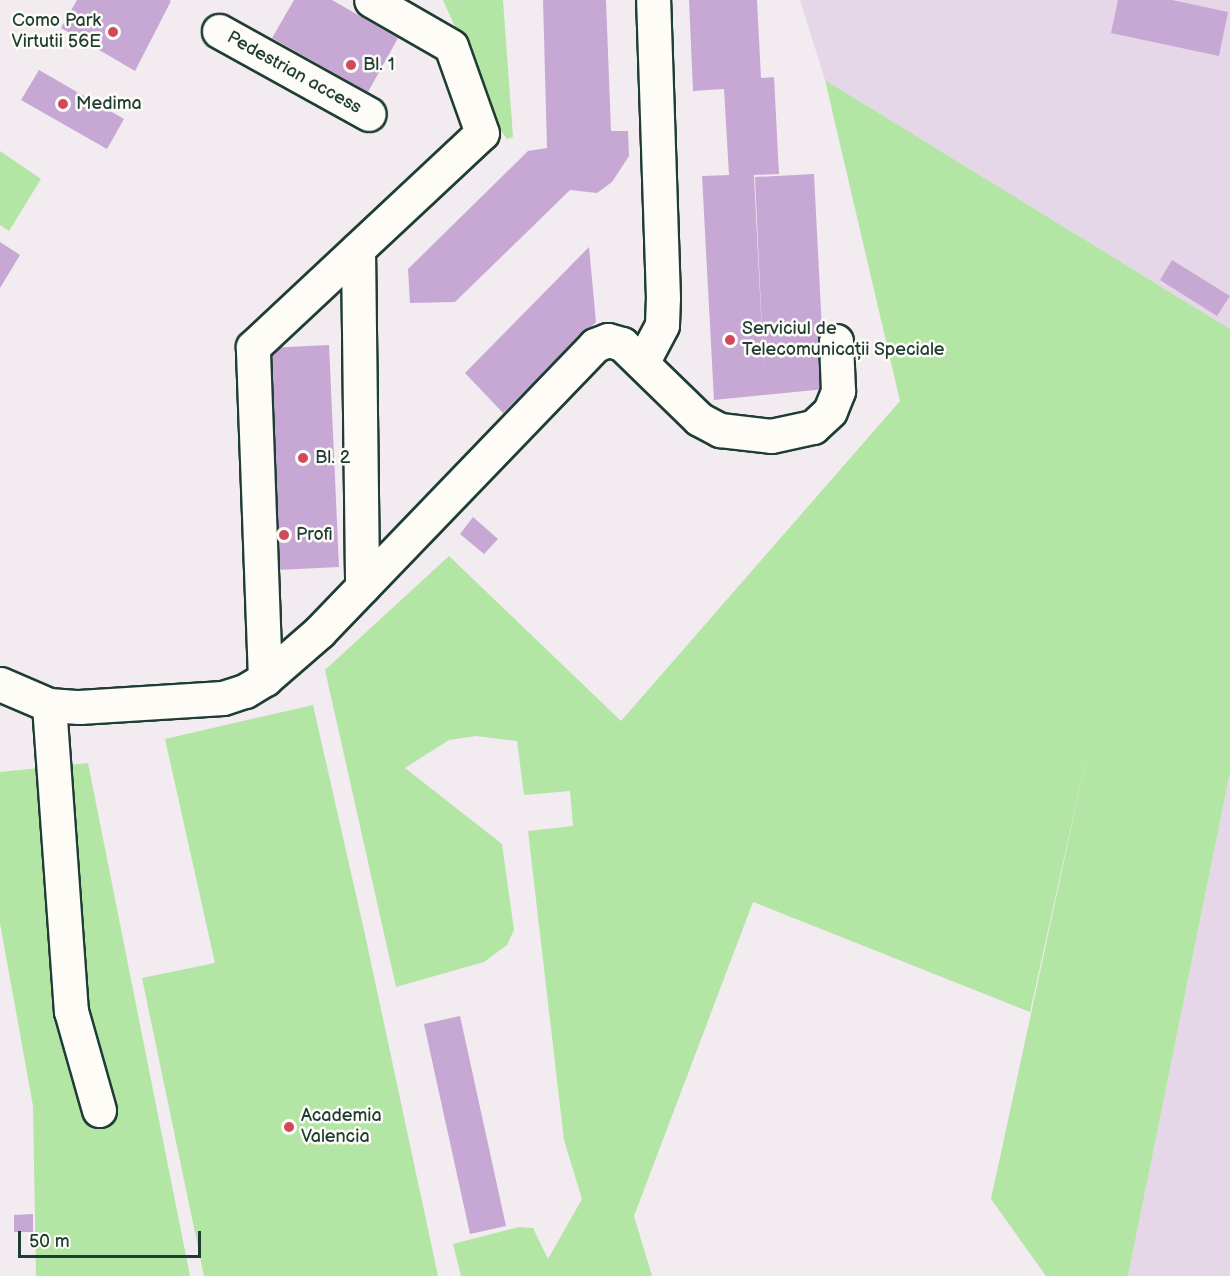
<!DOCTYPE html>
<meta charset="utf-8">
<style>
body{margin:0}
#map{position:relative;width:1230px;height:1276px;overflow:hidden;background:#f2ebf0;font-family:"Balsamiq Sans",sans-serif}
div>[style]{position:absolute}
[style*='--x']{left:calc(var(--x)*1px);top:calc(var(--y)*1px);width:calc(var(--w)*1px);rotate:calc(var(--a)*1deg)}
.built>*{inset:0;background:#e5d7e8}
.green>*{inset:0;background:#b3e5a5}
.building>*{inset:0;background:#c7a8d5}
.roads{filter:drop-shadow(2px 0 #1f3d34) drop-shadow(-2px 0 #1f3d34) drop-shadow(0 2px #1f3d34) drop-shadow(0 -2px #1f3d34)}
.minor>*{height:33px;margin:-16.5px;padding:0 16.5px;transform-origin:16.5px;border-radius:16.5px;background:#fdfcf7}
.dots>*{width:16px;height:16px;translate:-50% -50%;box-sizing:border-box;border:3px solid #fdfcf7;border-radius:50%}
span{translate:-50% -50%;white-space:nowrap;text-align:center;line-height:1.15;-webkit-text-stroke:5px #fdfcf7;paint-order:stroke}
.poi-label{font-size:18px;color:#1f3d34}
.right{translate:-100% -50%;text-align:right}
.left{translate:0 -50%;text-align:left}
.street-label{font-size:18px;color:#1f3d34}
.scale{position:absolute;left:18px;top:1231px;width:183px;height:27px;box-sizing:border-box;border:3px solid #1f3d34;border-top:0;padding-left:8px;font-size:18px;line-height:21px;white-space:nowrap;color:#1f3d34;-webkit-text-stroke:4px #fdfcf7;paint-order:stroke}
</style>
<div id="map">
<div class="built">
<i style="clip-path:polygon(800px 0,1230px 0,1230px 329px,825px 80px)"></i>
<i style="clip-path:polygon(1230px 772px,1230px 1276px,1128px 1276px)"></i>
</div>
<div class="green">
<i style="clip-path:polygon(443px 0,503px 0,513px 137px,507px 139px,502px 132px)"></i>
<i style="clip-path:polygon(825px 80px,1230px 329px,1230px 772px,1128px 1276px,1046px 1276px,991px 1199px,1091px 736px,1030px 1012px,753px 902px,634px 1216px,652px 1276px,461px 1276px,453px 1244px,519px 1227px,533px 1228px,548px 1259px,582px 1199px,564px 1140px,528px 831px,573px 826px,570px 791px,524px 795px,517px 741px,476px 736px,449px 740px,405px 768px,502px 844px,514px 930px,507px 945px,484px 962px,396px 987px,325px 670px,449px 556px,621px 721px,900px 401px)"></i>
<i style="clip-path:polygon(0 151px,41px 179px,9px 231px,0 225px)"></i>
<i style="clip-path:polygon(313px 705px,364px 930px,438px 1276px,204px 1276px,142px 978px,215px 963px,165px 739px)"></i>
<i style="clip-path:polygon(88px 763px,190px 1276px,36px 1276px,33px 1106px,0 923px,0 772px)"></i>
</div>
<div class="building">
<i style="clip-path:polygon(77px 0,169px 0,171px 1px,135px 71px,89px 44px,86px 50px,73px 43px,77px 37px,61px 28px)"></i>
<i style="clip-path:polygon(294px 0,332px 0,398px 38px,368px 92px,272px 38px)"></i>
<i style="clip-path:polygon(543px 0,606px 0,611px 131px,628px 131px,629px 156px,612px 182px,597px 193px,570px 190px,455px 302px,410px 303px,408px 269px,528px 151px,547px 148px)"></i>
<i style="clip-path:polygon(689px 0,757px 0,761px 78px,774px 77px,779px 174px,754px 175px,764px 374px,755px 177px,814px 174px,825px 389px,714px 400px,702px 176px,729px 175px,724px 89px,693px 91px)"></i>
<i style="clip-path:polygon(1118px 0,1172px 0,1228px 12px,1219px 56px,1111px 33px)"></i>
<i style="clip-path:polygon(39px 70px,124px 119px,107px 149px,21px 100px)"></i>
<i style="clip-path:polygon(0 242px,20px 255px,0 288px)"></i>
<i style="clip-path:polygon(589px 247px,596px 322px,503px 413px,465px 373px)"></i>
<i style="clip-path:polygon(1172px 260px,1230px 296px,1217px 316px,1160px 280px)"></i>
<i style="clip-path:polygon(329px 345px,339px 567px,277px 570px,267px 348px)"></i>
<i style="clip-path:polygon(473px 517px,498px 539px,484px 554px,460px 534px)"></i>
<i style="clip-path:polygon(460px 1016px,506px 1226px,470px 1234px,424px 1024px)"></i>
<i style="clip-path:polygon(33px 1214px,33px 1232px,14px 1232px,14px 1215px)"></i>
</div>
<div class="roads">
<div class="minor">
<i style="--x:219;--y:31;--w:171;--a:29"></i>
<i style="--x:358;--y:249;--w:338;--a:89.3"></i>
<i style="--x:642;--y:363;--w:43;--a:-62.2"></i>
<i style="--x:662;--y:325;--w:27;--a:-88"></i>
<i style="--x:663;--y:298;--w:298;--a:-91.9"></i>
<i style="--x:265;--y:679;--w:332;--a:-92.1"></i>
<i style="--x:253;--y:347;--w:313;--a:-43.1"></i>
<i style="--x:482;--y:133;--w:92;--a:-109.6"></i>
<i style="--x:451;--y:46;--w:92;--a:-150.1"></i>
<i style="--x:0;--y:684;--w:53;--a:23.2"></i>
<i style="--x:49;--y:705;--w:30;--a:4"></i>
<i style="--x:79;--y:707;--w:144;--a:-3.6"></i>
<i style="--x:223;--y:698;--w:23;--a:-18"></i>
<i style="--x:245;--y:691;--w:23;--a:-31"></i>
<i style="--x:265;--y:679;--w:72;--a:-41"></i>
<i style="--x:319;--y:632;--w:398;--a:-46.1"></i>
<i style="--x:595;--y:345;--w:14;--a:-21"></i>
<i style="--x:608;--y:340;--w:15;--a:16"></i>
<i style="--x:622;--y:344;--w:107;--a:44.2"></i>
<i style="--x:699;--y:419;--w:24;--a:28"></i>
<i style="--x:720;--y:430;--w:51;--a:6.7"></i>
<i style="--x:771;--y:436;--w:43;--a:-12.1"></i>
<i style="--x:813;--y:427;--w:23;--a:-43"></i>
<i style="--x:830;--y:411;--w:22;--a:-68"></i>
<i style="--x:838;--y:391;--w:50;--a:-92.3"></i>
<i style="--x:49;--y:705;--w:307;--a:85.9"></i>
<i style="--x:71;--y:1011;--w:103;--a:74.2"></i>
</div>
</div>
<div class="dots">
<i style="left:113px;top:32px;background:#d1495b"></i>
<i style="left:351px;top:65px;background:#d1495b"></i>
<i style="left:63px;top:104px;background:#d1495b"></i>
<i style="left:730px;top:340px;background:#d1495b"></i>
<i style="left:303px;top:458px;background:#d1495b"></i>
<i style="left:284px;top:535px;background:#d1495b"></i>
<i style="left:289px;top:1127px;background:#d1495b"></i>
</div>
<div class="poi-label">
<span class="right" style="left:101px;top:32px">Como Park<br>Virtutii 56E</span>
<span class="left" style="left:363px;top:65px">Bl. 1</span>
<span class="left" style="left:76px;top:104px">Medima</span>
<span class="left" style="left:742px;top:340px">Serviciul de<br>Telecomunicații Speciale</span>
<span class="left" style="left:315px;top:458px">Bl. 2</span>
<span class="left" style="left:296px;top:535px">Profi</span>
<span class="left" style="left:301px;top:1127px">Academia<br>Valencia</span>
</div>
<div class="street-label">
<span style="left:294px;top:73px;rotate:29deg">Pedestrian access</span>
</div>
<div class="scale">50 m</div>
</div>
